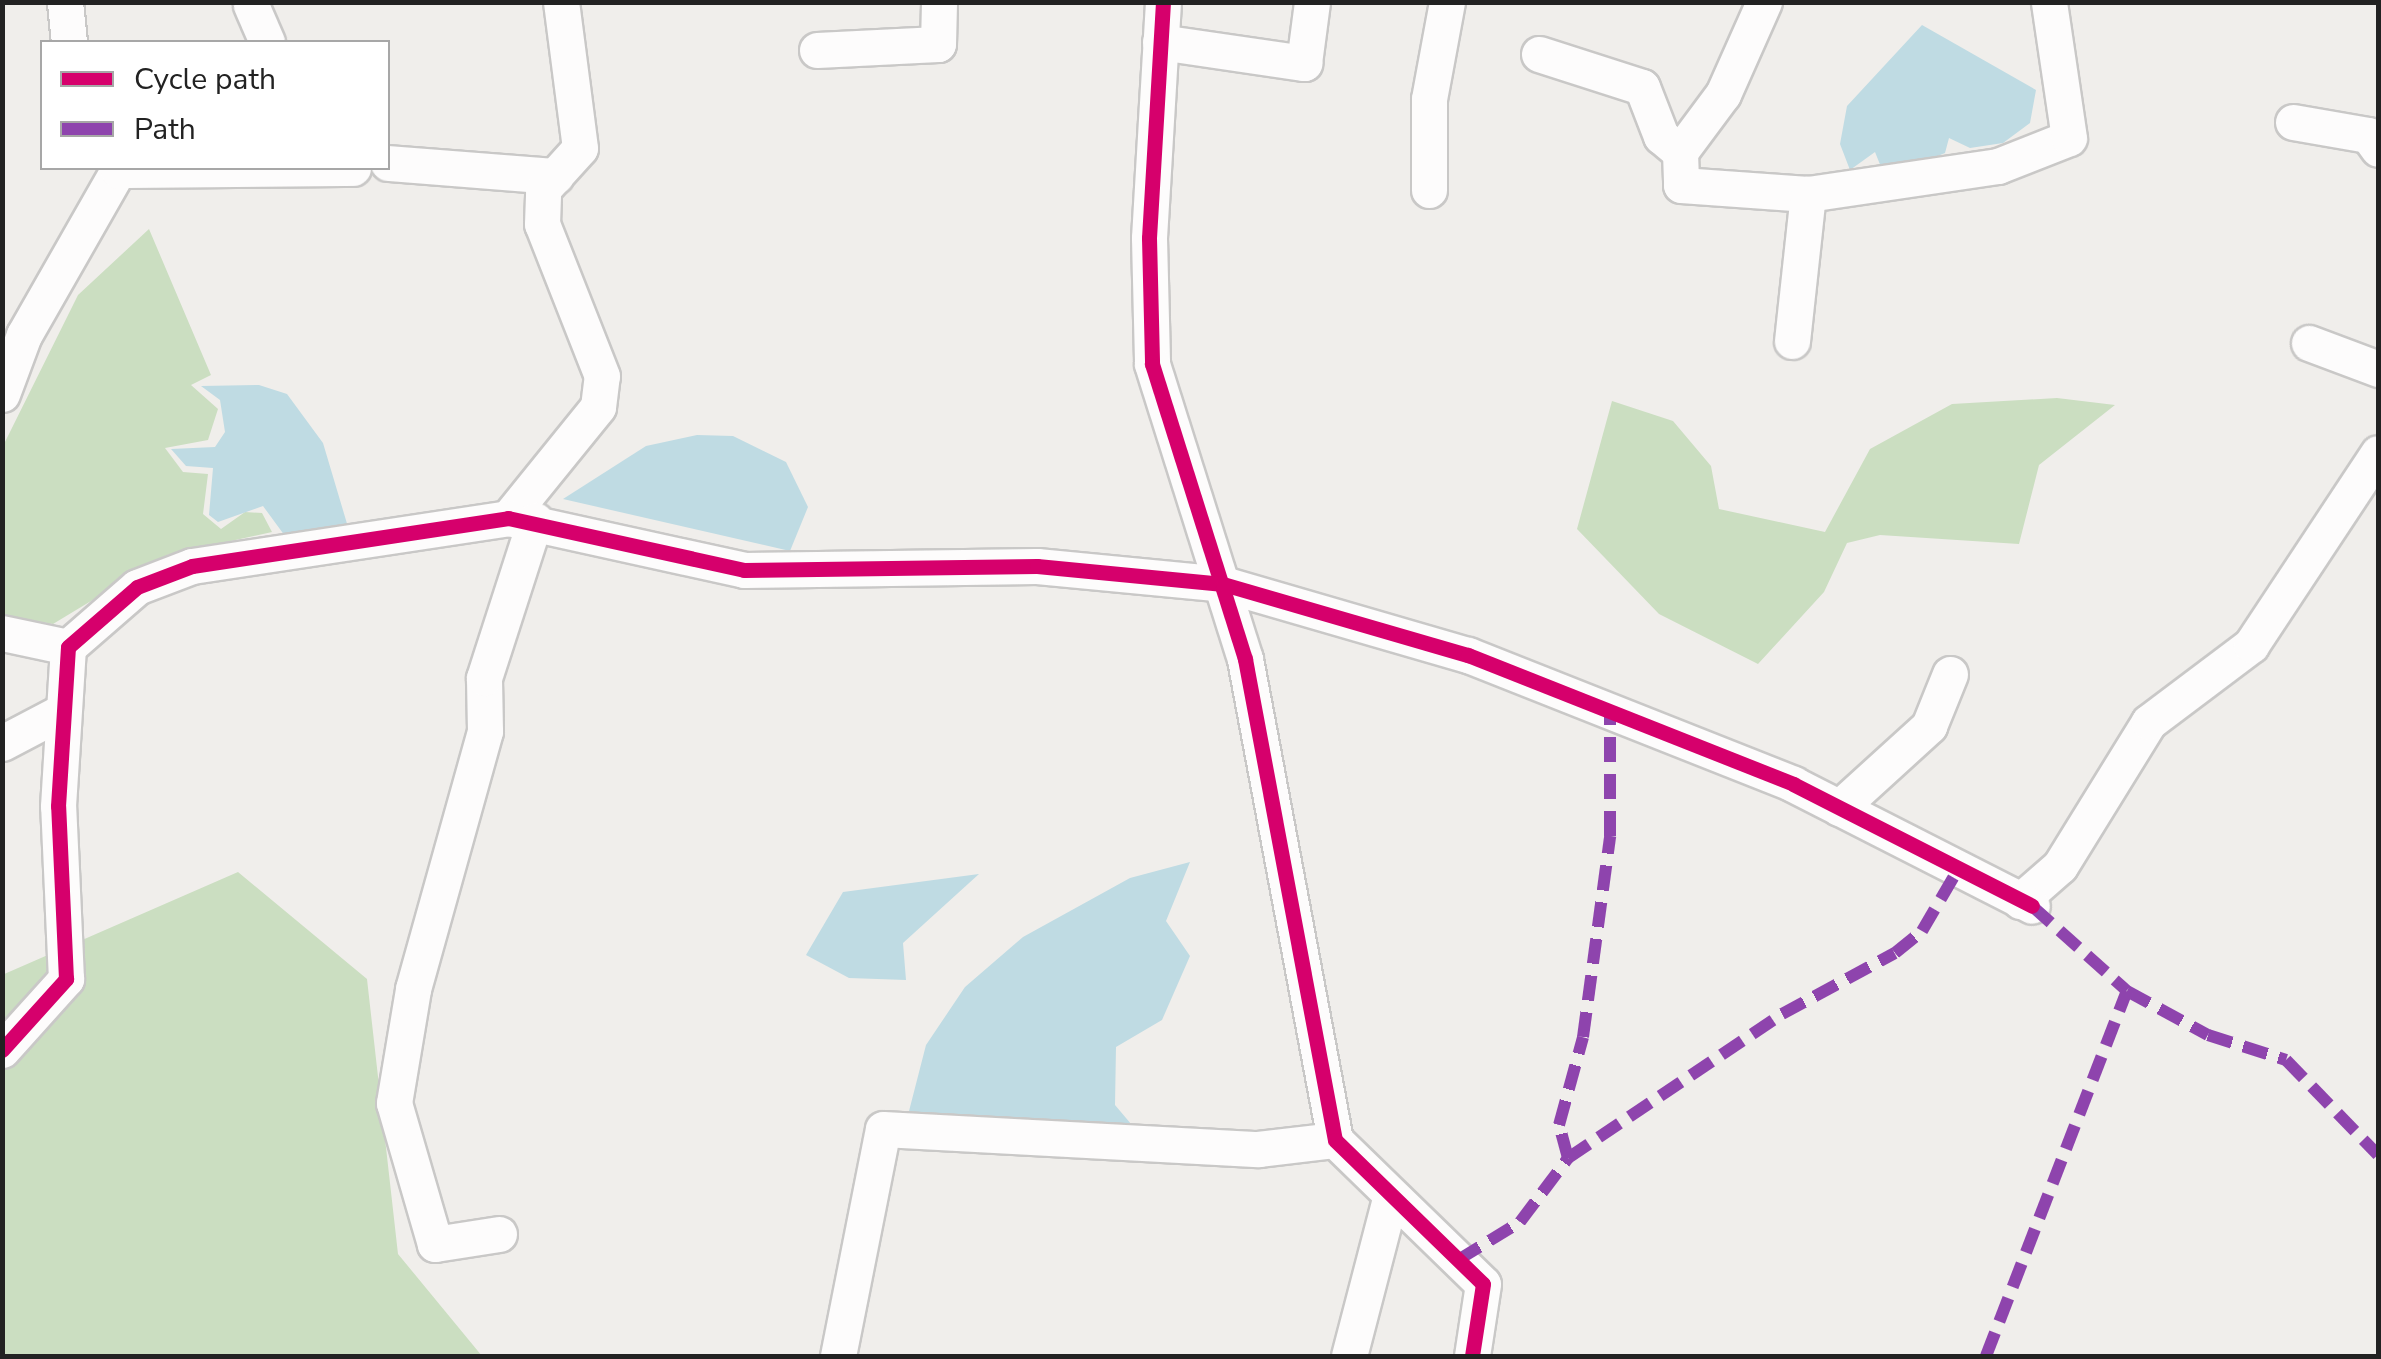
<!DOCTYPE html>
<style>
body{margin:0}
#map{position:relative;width:2381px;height:1359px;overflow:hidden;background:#f0eeeb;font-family:"Nunito Sans",sans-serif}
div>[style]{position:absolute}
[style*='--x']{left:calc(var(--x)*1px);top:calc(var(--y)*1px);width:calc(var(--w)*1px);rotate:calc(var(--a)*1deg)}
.forest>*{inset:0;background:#cbdec1}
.water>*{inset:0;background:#bfdbe3}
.roads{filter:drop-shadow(2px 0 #c9c8c7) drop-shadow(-2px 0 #c9c8c7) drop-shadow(0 2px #c9c8c7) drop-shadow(0 -2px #c9c8c7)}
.street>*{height:35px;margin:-17.5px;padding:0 17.5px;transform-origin:17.5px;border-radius:17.5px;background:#fdfcfc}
.quiet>*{height:12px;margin-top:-6px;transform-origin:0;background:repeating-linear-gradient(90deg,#8e44ad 0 25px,transparent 0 37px)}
.cycleway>*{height:15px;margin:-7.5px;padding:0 7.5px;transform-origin:7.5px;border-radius:7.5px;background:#d6006c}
span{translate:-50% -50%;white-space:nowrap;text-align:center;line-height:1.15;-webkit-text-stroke:8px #fff;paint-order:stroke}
.frame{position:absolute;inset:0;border:5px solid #222;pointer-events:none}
.legend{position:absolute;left:40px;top:40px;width:350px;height:130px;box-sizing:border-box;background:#fff;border:2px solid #a7a7a7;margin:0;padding:12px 18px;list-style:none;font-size:30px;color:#222}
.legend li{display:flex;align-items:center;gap:20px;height:50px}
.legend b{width:50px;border:2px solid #a7a7a7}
</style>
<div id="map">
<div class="forest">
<i style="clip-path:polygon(149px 229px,211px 375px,191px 385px,218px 409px,208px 440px,165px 448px,183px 472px,208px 474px,203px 514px,221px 529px,245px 512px,262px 513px,272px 532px,167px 555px,53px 624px,3px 615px,2px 448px,78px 295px)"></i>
<i style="clip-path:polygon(2057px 398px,2115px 405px,2039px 465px,2019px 544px,1880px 535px,1847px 543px,1824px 592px,1758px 664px,1659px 614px,1577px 529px,1612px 401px,1673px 421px,1711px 466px,1719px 509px,1825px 532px,1870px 449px,1952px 404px)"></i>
<i style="clip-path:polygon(238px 872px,367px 979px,398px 1254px,482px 1356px,3px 1356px,2px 975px)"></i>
</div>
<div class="water">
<i style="clip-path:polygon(1922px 25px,2036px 90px,2030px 123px,2003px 143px,1970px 148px,1949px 138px,1945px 153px,1916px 165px,1881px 167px,1875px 152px,1850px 170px,1840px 144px,1847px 106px)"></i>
<i style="clip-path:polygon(259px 385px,287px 394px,323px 443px,348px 527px,285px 536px,263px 506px,218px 522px,209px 515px,213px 468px,186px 466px,171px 449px,215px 447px,225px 432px,220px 400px,201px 386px)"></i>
<i style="clip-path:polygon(697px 435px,733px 436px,786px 462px,808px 507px,790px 551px,563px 499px,646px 446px)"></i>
<i style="clip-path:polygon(1190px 862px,1166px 921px,1190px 956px,1162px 1020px,1116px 1047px,1115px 1105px,1137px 1131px,908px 1115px,926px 1045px,965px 987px,1023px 937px,1130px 878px)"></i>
<i style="clip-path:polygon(979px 874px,903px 943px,906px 980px,849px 978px,806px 955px,843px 892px)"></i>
</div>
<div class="roads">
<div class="street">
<i style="--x:65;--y:2;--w:40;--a:84.3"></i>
<i style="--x:1163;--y:2;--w:236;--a:93.4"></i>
<i style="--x:1149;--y:238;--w:126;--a:88.6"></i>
<i style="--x:1152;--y:364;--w:309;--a:72.5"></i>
<i style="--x:1245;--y:659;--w:489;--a:79.4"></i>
<i style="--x:1335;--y:1140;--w:206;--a:44.2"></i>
<i style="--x:1483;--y:1284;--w:73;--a:98.7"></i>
<i style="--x:1764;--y:2;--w:101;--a:114"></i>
<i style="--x:1723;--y:94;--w:72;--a:126.6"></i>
<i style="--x:1680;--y:152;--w:33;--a:88"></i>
<i style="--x:1681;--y:185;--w:127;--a:4.1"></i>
<i style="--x:251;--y:5;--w:40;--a:66.6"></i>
<i style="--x:1160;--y:42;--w:146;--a:8.3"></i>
<i style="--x:1304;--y:63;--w:62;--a:-82.5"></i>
<i style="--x:817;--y:50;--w:121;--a:-2.8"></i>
<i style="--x:938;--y:44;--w:42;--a:-88.6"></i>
<i style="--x:1539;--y:54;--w:108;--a:17.8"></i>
<i style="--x:1642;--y:87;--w:53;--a:68.8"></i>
<i style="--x:1661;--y:136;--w:25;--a:40"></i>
<i style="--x:2293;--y:122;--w:76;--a:9.8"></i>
<i style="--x:2368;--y:135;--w:17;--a:54"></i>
<i style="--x:388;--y:163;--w:168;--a:4.5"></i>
<i style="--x:1429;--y:190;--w:91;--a:-90"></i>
<i style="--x:1429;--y:99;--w:99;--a:-79.5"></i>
<i style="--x:1792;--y:341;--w:148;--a:-83.8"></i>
<i style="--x:1808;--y:194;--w:192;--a:-8.4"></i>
<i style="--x:1998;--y:166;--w:76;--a:-21.5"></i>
<i style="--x:2069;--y:138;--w:137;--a:-98.4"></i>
<i style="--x:2309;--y:343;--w:74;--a:20.6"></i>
<i style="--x:2;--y:394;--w:63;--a:-69.6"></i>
<i style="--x:24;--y:335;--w:190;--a:-60.3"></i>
<i style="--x:118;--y:170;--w:235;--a:-0.5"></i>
<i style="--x:508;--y:518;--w:143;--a:-51"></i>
<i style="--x:598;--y:407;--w:31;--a:-83"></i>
<i style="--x:602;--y:376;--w:163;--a:-111.5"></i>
<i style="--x:542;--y:224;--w:35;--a:-88"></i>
<i style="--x:543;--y:189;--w:55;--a:-47.9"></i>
<i style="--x:580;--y:148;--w:147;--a:-97.4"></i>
<i style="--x:2;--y:633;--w:67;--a:12"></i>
<i style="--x:2;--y:743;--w:64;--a:-27.8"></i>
<i style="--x:1839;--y:808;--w:122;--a:-42.3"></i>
<i style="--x:1929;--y:726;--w:56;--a:-68"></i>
<i style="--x:2020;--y:901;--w:53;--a:-41.2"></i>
<i style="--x:2060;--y:866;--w:169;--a:-58.3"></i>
<i style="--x:2149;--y:722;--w:128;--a:-37"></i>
<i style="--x:2251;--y:645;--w:230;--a:-56.5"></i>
<i style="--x:2;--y:1050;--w:96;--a:-48"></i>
<i style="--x:66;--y:979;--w:173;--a:-92.6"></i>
<i style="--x:58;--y:806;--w:159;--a:-86.4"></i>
<i style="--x:68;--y:647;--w:91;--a:-41"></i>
<i style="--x:137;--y:587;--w:59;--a:-20.9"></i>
<i style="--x:192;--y:566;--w:320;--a:-8.6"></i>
<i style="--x:508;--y:518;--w:242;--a:12.4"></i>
<i style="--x:744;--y:570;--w:293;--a:-0.8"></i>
<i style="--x:1037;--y:566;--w:187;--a:5.5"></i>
<i style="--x:1223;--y:584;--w:255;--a:16.2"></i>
<i style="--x:1468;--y:655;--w:350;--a:21.6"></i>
<i style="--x:1793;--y:784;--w:268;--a:27"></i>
<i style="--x:499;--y:1234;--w:65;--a:171.1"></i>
<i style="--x:435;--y:1244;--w:147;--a:-106.2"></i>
<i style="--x:394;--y:1103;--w:116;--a:-80.5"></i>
<i style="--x:413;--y:989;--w:268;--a:-74.4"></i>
<i style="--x:485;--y:731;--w:53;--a:-91.1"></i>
<i style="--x:484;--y:678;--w:166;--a:-72.1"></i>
<i style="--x:838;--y:1356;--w:231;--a:-78.8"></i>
<i style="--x:883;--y:1129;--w:376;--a:3.1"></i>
<i style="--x:1258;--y:1149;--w:78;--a:-6.7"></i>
<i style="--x:1349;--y:1356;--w:166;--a:-75.4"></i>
</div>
</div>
<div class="quiet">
<i style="--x:2032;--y:906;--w:127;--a:41.8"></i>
<i style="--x:2127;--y:991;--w:92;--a:28.5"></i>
<i style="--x:2208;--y:1035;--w:82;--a:17.8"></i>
<i style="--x:2286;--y:1060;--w:132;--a:45.9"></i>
<i style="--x:1568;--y:1158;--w:34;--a:-105"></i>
<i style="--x:1559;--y:1125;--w:91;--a:-74.7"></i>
<i style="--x:1583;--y:1037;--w:203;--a:-82.3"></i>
<i style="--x:1610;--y:836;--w:124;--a:-90"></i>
<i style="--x:1458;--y:1260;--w:73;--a:-31.5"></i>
<i style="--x:1520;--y:1222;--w:80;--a:-53.1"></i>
<i style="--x:1568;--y:1158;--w:258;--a:-33.9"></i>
<i style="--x:1782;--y:1014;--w:128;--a:-28.4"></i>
<i style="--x:1895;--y:953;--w:35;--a:-39"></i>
<i style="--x:1922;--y:931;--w:69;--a:-59.7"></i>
<i style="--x:1986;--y:1356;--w:391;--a:-68.9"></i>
</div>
<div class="cycleway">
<i style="--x:1163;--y:2;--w:236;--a:93.4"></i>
<i style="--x:1149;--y:238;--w:126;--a:88.6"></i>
<i style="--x:1152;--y:364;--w:309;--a:72.5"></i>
<i style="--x:1245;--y:659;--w:489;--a:79.4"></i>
<i style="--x:1335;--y:1140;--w:206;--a:44.2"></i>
<i style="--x:1483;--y:1284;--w:73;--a:98.7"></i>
<i style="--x:2;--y:1050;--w:96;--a:-48"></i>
<i style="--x:66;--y:979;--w:173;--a:-92.6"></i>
<i style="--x:58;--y:806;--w:159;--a:-86.4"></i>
<i style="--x:68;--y:647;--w:91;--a:-41"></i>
<i style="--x:137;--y:587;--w:59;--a:-20.9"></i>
<i style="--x:192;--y:566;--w:320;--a:-8.6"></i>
<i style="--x:508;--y:518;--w:242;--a:12.4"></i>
<i style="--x:744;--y:570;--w:293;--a:-0.8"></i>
<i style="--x:1037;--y:566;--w:187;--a:5.5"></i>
<i style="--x:1223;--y:584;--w:255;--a:16.2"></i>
<i style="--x:1468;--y:655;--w:350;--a:21.6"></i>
<i style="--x:1793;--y:784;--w:268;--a:27"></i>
</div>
<div class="frame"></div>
<ul class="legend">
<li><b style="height:12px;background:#d6006c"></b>Cycle path</li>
<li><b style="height:12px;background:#8e44ad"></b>Path</li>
</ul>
</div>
